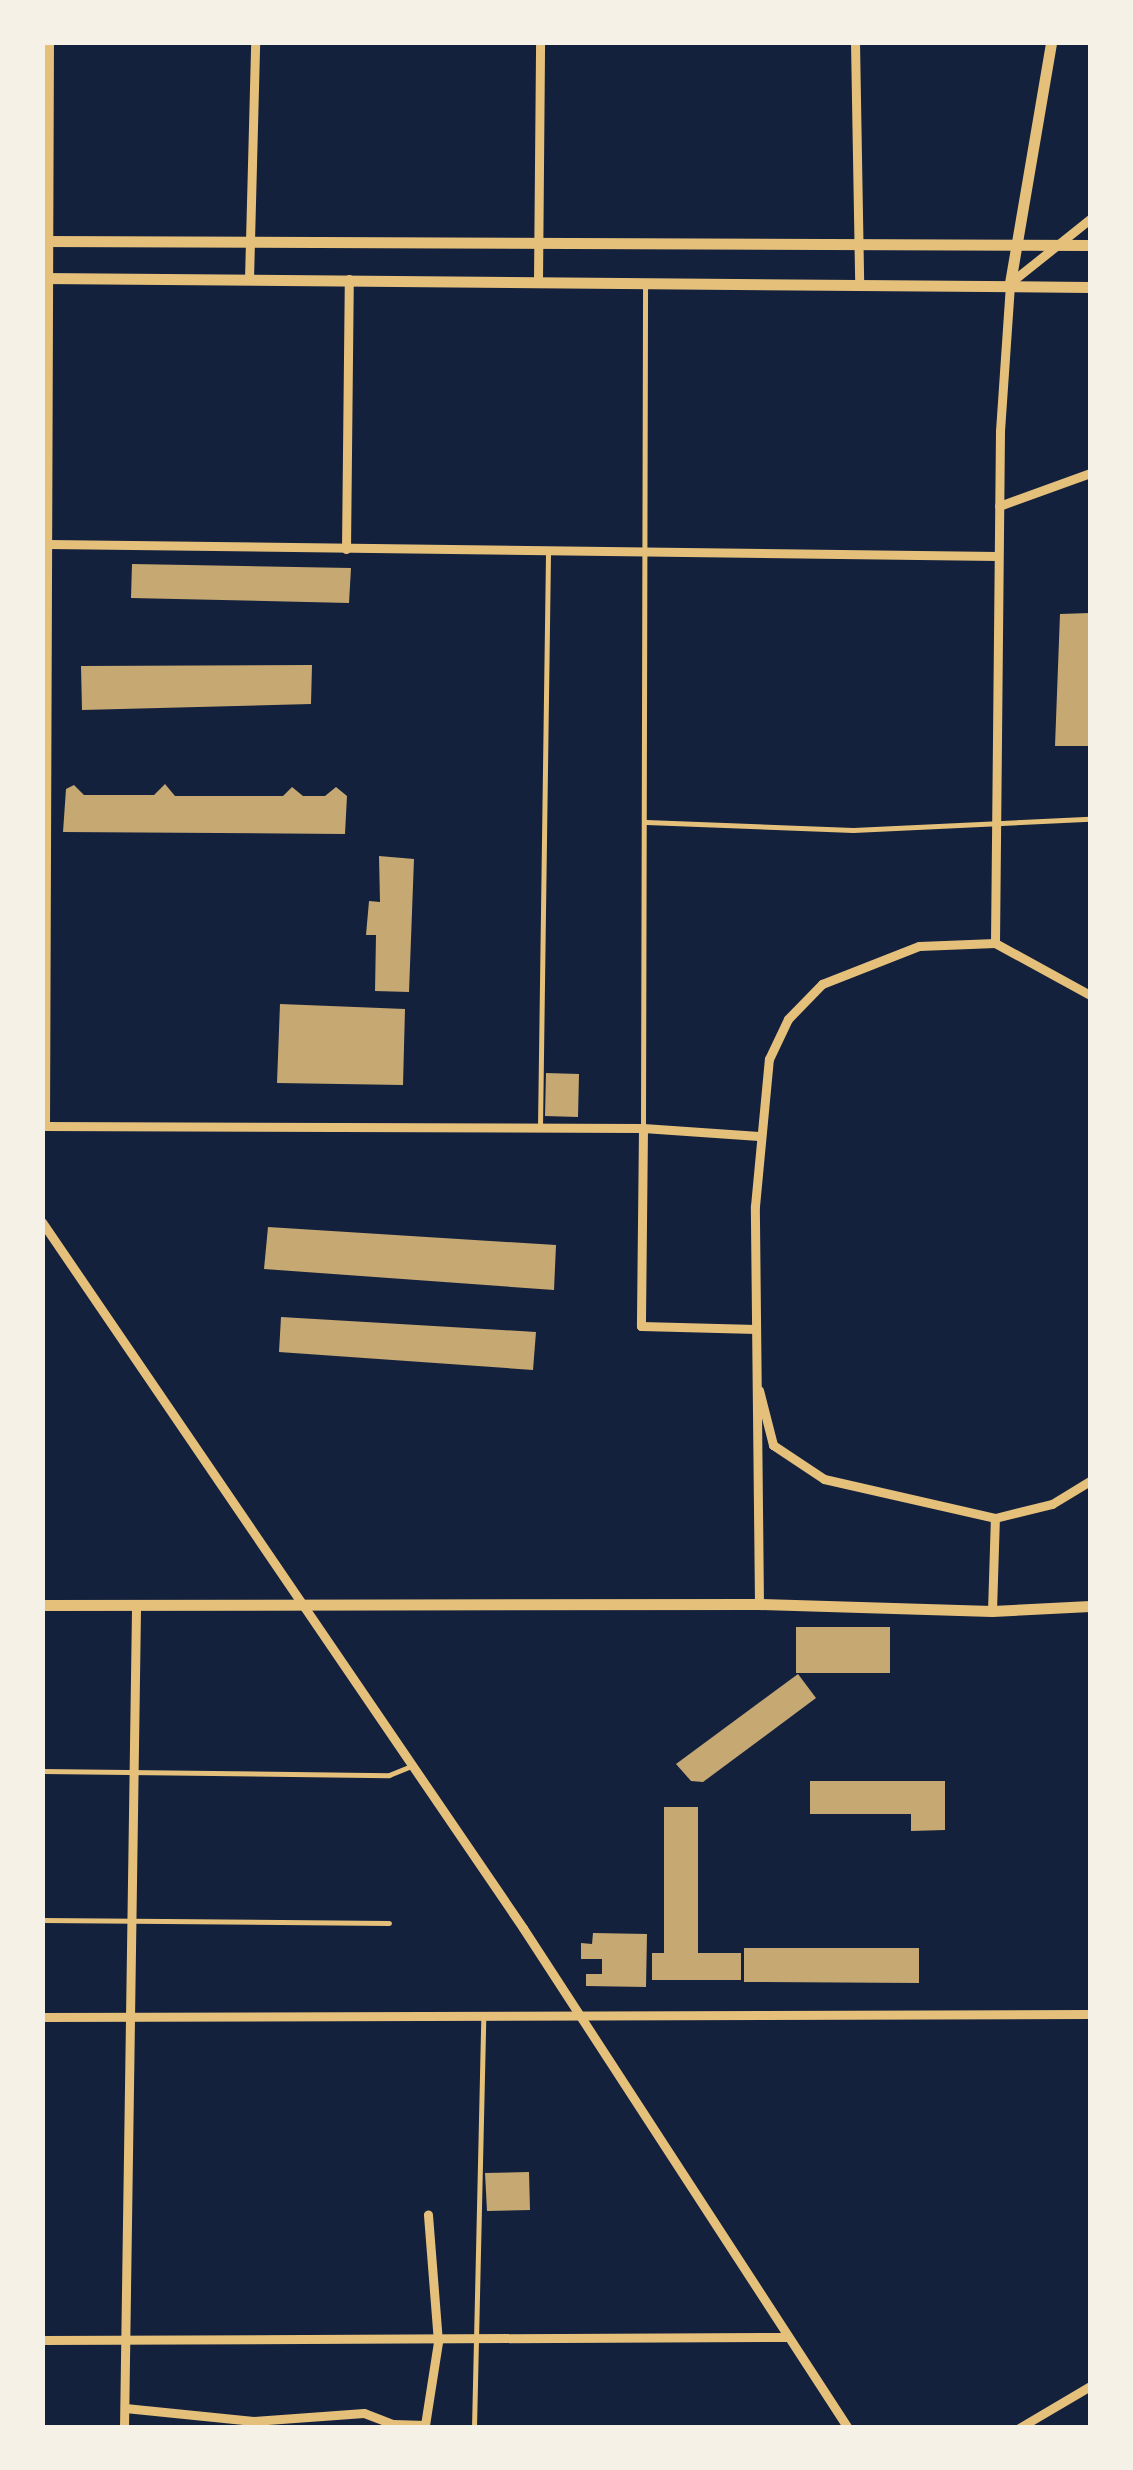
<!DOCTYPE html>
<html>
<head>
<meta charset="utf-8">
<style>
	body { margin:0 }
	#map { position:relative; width:1133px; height:2470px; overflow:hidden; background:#14213d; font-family:"PT Sans",sans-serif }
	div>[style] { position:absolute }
	.building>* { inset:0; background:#c6a872 }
	.service>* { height:5px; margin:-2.5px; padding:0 2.5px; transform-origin:2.5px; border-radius:2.5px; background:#e5c07b }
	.minor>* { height:9px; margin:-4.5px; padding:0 4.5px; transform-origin:4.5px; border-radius:4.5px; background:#e5c07b }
	.tertiary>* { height:11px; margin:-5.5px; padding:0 5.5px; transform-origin:5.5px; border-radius:5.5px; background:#e5c07b }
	span { translate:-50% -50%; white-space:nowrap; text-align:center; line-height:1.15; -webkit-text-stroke:8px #f6f1e7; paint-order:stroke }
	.frame { position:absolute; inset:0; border:45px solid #f6f1e7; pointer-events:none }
</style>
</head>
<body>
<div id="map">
	<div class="building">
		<i style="clip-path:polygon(132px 564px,351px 568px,349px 603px,131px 598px)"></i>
		<i style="clip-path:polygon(1090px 613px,1090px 746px,1055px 746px,1060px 614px)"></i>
		<i style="clip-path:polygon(312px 665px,311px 704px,82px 710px,81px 666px)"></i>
		<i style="clip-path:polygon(165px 784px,175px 796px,283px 796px,292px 787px,303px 796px,325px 796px,336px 787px,347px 796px,345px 834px,63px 832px,66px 789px,74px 785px,84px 795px,154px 795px)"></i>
		<i style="clip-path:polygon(379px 856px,414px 859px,409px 992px,375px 991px,376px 935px,366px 935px,369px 901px,380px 902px)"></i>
		<i style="clip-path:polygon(280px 1004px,405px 1009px,403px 1085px,277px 1083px)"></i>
		<i style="clip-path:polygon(546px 1073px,579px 1074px,578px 1117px,545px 1116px)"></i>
		<i style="clip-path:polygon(268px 1227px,556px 1245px,554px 1290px,264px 1269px)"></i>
		<i style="clip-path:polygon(281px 1317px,536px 1332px,533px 1370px,279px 1352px)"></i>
		<i style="clip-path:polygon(796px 1627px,890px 1627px,890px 1673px,796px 1673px)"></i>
		<i style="clip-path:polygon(798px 1674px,816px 1698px,703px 1782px,691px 1781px,676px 1764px)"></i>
		<i style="clip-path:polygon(810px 1781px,945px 1781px,945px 1830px,911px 1831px,911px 1814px,810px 1814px)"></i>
		<i style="clip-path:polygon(664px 1807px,698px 1807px,698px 1953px,741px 1953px,741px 1980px,652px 1980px,652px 1953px,664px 1953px)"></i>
		<i style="clip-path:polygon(593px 1933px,647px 1934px,646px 1987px,586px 1986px,586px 1974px,602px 1974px,602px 1959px,581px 1959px,581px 1943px,592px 1944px)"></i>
		<i style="clip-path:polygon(744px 1948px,919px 1948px,919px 1983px,744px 1982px)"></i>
		<i style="clip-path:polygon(529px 2172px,530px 2210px,487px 2211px,485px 2173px)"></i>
	</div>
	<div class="service">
		<i style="left:646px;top:822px;width:207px;rotate:2.2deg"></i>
		<i style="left:853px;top:830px;width:237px;rotate:-2.7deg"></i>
		<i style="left:540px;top:1127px;width:576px;rotate:-89.2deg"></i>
		<i style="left:643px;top:1128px;width:842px;rotate:-89.86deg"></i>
		<i style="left:42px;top:1771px;width:347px;rotate:0.7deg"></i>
		<i style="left:389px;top:1775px;width:24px;rotate:-22deg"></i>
		<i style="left:42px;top:1920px;width:347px;rotate:0.5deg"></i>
		<i style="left:474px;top:2428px;width:409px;rotate:-88.7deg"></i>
	</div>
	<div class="minor">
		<i style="left:855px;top:42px;width:240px;rotate:89deg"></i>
		<i style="left:249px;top:279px;width:237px;rotate:-88.5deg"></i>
		<i style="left:538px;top:281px;width:239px;rotate:-89.5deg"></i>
		<i style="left:999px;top:506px;width:97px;rotate:-19.9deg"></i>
		<i style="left:48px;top:544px;width:949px;rotate:0.72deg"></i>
		<i style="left:346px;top:549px;width:270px;rotate:-89.4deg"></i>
		<i style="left:995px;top:943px;width:108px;rotate:28.7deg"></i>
		<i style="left:42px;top:1126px;width:601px;rotate:0.19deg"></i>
		<i style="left:643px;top:1128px;width:116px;rotate:3.9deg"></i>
		<i style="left:45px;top:1126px;width:1084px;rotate:-89.79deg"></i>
		<i style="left:643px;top:1128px;width:198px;rotate:90.6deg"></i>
		<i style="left:641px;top:1326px;width:115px;rotate:1.5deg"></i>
		<i style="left:42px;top:1222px;width:854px;rotate:55.73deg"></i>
		<i style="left:523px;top:1928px;width:596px;rotate:56.98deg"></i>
		<i style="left:759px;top:1390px;width:57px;rotate:75.7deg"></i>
		<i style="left:773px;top:1445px;width:61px;rotate:33.7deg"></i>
		<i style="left:824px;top:1479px;width:175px;rotate:12.8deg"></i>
		<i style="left:995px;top:1518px;width:59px;rotate:-13.8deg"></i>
		<i style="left:1052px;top:1504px;width:44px;rotate:-31.2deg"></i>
		<i style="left:759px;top:1604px;width:398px;rotate:-90.6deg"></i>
		<i style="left:755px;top:1206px;width:148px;rotate:-84.6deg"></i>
		<i style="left:769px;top:1059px;width:44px;rotate:-64.6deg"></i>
		<i style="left:788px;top:1019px;width:49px;rotate:-45.8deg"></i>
		<i style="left:822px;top:984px;width:104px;rotate:-21.4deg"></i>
		<i style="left:919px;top:946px;width:76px;rotate:-2.3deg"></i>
		<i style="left:995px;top:943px;width:512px;rotate:-89.44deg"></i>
		<i style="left:1000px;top:431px;width:148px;rotate:-86.1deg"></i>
		<i style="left:1010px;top:283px;width:102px;rotate:-38.7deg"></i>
		<i style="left:992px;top:1611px;width:93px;rotate:-88.2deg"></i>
		<i style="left:42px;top:2017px;width:1048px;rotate:-0.16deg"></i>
		<i style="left:42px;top:2340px;width:745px;rotate:-0.23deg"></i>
		<i style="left:125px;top:2408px;width:129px;rotate:5.8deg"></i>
		<i style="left:253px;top:2421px;width:111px;rotate:-4.1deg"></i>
		<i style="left:364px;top:2413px;width:31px;rotate:21deg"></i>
		<i style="left:393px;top:2424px;width:32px;rotate:2deg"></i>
		<i style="left:425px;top:2425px;width:84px;rotate:-81.1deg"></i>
		<i style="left:438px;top:2342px;width:128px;rotate:-94.5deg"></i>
		<i style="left:124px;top:2428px;width:823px;rotate:-89.16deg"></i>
		<i style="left:1019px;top:2428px;width:82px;rotate:-30.6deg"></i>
	</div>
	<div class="tertiary">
		<i style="left:42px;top:241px;width:1048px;rotate:0.22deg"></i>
		<i style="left:42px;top:278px;width:1048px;rotate:0.49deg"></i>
		<i style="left:1010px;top:283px;width:244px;rotate:-80.3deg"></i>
		<i style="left:42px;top:1605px;width:717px;rotate:-0.08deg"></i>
		<i style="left:759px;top:1604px;width:233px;rotate:1.7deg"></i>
		<i style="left:992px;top:1611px;width:98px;rotate:-2.9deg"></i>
	</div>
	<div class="frame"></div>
</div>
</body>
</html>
